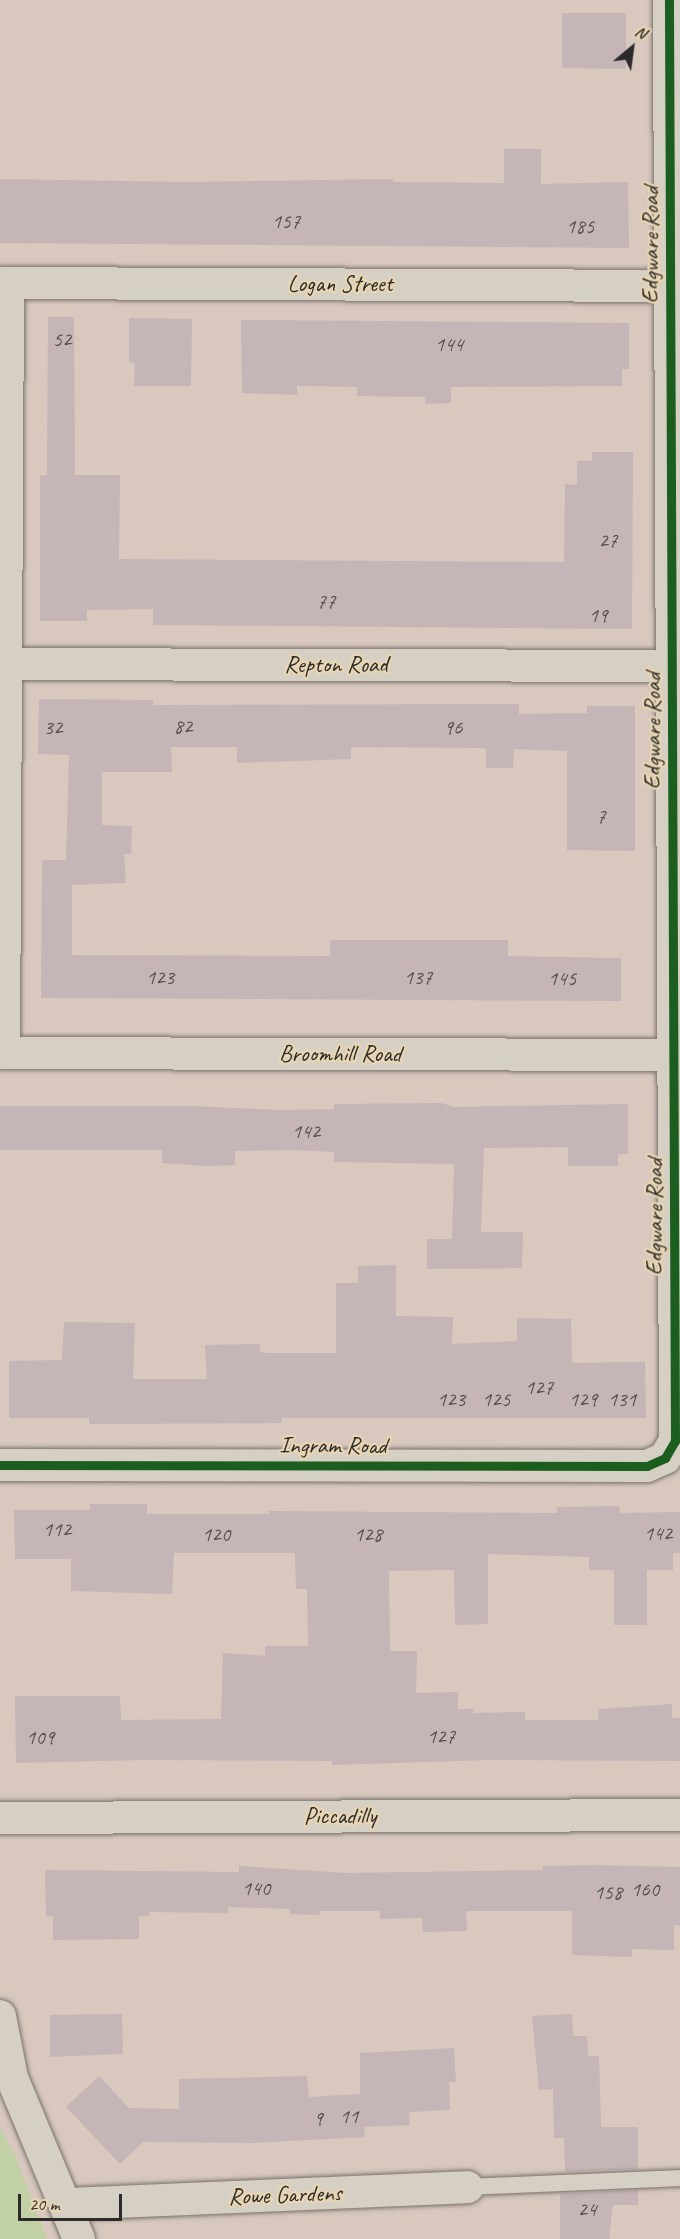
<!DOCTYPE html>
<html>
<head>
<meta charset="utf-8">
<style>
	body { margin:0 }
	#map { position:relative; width:680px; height:2239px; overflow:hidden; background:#d8c8be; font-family:Caveat,sans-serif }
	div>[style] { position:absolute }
	.green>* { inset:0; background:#c2d0a5 }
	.building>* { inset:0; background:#c6b5b6 }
	.roads { filter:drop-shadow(0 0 2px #79726d) drop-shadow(0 0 2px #79726d) }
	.lane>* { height:16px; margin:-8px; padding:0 8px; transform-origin:8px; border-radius:8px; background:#d6cfc3 }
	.street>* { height:32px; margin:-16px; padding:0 16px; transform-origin:16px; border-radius:16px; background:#d6cfc3 }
	.cycleway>* { height:9px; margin:-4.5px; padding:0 4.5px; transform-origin:4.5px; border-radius:4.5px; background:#1b5e20 }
	span { translate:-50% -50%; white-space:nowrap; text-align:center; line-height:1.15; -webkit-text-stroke:4.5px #e8d5b2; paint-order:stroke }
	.number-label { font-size:21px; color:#534f4f }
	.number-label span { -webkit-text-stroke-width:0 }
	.street-label { font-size:24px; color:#2b2b2b }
	.north { position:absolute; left:602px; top:18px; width:60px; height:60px; -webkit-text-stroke:4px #e8d5b2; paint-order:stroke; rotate:29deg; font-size:16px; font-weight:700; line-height:24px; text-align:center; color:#2b2b2b }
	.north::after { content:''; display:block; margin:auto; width:21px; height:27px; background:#2b2b2b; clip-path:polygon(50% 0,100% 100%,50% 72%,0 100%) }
	.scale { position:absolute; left:18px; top:2194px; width:104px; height:27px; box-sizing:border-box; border:3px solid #2b2b2b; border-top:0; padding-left:8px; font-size:18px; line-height:21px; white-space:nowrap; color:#2b2b2b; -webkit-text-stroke:4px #e8d5b2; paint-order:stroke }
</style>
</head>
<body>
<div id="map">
	<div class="green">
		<i style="clip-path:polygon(0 2128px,14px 2153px,47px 2239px,0 2239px)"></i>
	</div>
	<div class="building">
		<i style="clip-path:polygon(562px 13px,626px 13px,626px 69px,562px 68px)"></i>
		<i style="clip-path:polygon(504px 149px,541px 149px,541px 184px,628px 182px,629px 248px,0 243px,0 179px,184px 182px,393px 179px,393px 182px,504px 183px)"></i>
		<i style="clip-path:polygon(48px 317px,74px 317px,75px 475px,120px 475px,119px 559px,564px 562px,565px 484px,577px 485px,577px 461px,592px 461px,592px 452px,633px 452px,632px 629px,153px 625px,153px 609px,87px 610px,87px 621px,40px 621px,40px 475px,47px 475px)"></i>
		<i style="clip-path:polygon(129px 318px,192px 319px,191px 386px,134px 386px,135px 363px,129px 362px)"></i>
		<i style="clip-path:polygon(241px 320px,629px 323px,629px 369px,622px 369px,622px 386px,451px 387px,451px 403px,425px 404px,425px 397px,357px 396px,357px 387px,297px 386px,297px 395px,242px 393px)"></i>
		<i style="clip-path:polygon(39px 699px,153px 700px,153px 705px,519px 704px,519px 714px,587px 713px,587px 706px,635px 706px,635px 851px,567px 850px,567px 751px,514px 749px,513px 768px,486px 768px,486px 749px,481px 748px,351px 747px,351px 759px,237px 763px,237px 747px,171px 747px,172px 772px,102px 772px,102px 825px,132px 826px,131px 854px,124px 854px,126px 883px,72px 885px,72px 955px,330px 956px,330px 940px,508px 940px,508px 956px,621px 958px,621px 1001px,41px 998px,42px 860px,66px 860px,69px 755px,38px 754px)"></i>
		<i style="clip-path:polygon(441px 1103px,454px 1107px,628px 1104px,628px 1154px,618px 1154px,618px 1166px,568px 1166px,568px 1147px,484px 1148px,481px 1232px,523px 1232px,522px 1268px,427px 1269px,427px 1239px,452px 1239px,454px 1164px,334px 1162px,334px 1152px,291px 1150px,235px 1151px,235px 1165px,204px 1166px,162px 1163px,162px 1150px,0 1150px,0 1106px,191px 1106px,279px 1110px,334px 1109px,334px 1104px)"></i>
		<i style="clip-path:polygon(396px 1265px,396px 1316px,453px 1317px,452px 1344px,517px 1341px,517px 1318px,571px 1319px,572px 1363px,645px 1362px,646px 1418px,282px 1418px,282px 1423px,89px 1424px,89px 1418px,9px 1418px,9px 1361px,62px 1360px,64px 1322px,135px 1323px,133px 1379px,207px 1379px,205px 1345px,260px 1344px,260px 1352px,267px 1353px,336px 1353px,336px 1283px,358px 1283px,358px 1266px)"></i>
		<i style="clip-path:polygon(90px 1504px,147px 1504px,147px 1514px,269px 1514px,269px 1511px,557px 1513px,557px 1507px,619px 1506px,620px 1513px,680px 1512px,680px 1553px,673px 1553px,673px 1570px,647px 1570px,647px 1625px,614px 1625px,614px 1570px,589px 1570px,589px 1557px,488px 1554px,488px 1624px,455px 1625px,454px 1570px,389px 1571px,390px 1651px,417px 1651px,416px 1693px,458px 1692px,458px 1709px,473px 1709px,473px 1713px,525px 1712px,525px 1720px,598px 1720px,599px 1709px,672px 1704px,672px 1718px,680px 1718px,680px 1761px,490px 1760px,332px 1765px,332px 1761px,145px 1760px,16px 1763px,15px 1696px,120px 1696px,121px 1720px,221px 1719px,223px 1653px,265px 1656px,265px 1646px,308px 1646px,307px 1589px,296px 1589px,295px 1553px,174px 1553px,172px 1594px,71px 1591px,71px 1559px,15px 1559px,14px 1510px,90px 1510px)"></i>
		<i style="clip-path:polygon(593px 1865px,680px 1867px,680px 1925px,674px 1925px,674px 1950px,632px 1949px,632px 1957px,572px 1955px,572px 1911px,466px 1911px,467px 1931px,423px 1932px,422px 1918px,380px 1919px,380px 1911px,320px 1911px,320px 1915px,290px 1914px,290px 1909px,228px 1907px,228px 1913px,149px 1912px,149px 1916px,139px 1916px,139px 1939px,53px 1940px,53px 1916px,46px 1916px,45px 1870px,239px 1872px,239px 1866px,345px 1873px,543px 1870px,543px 1866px)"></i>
		<i style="clip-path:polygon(122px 2014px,123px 2054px,50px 2057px,50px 2015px)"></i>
		<i style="clip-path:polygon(572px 2014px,573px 2036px,587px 2036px,588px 2056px,599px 2056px,601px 2127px,638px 2127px,638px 2169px,565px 2172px,564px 2138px,554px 2138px,553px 2089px,539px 2090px,532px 2016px)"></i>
		<i style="clip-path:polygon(454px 2048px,456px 2082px,449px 2082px,450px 2110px,409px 2112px,410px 2125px,364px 2127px,365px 2137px,254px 2143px,143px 2142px,120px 2164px,66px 2107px,99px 2076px,129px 2108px,179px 2109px,179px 2079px,307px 2076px,309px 2097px,360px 2094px,360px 2053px)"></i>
		<i style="clip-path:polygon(638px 2190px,638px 2205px,613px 2205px,609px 2239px,560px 2239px,560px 2194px)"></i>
	</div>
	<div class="roads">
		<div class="lane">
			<i style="left:468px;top:2187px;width:212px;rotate:-2.4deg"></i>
		</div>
		<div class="street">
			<i style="left:0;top:283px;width:680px;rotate:0.25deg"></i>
			<i style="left:0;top:664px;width:672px;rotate:0.17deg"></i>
			<i style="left:0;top:1053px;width:680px;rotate:0.17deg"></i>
			<i style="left:4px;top:1053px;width:770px;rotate:-89.7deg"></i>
			<i style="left:0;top:1465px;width:647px;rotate:0.09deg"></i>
			<i style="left:647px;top:1466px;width:20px;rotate:-24deg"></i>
			<i style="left:665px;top:1458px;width:20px;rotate:-60deg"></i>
			<i style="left:675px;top:1441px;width:1441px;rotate:-90.24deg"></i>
			<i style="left:0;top:1818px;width:680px;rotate:-0.25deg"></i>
			<i style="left:0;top:2016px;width:63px;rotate:79deg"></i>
			<i style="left:12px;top:2078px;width:174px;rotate:67.4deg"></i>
			<i style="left:67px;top:2204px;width:401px;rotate:-2.4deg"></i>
		</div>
	</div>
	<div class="cycleway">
		<i style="left:0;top:1465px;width:647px;rotate:0.09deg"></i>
		<i style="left:647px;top:1466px;width:20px;rotate:-24deg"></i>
		<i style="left:665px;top:1458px;width:20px;rotate:-60deg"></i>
		<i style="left:675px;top:1441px;width:1441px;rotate:-90.24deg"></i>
	</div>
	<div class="number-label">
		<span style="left:286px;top:221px">157</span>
		<span style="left:580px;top:226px">185</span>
		<span style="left:62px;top:339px">52</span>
		<span style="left:449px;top:344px">144</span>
		<span style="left:608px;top:540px">27</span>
		<span style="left:326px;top:601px">77</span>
		<span style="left:598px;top:615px">19</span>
		<span style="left:183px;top:726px">82</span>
		<span style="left:53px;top:727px">32</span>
		<span style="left:453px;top:727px">96</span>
		<span style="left:601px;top:816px">7</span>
		<span style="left:160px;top:977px">123</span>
		<span style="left:418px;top:977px">137</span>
		<span style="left:562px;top:978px">145</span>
		<span style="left:306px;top:1131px">142</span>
		<span style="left:539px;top:1387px">127</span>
		<span style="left:451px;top:1399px">123</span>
		<span style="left:496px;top:1399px">125</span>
		<span style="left:583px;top:1399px">129</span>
		<span style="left:622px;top:1399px">131</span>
		<span style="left:57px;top:1529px">112</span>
		<span style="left:658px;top:1533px">142</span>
		<span style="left:216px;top:1534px">120</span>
		<span style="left:368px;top:1534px">128</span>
		<span style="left:441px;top:1736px">127</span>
		<span style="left:40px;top:1737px">109</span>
		<span style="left:256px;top:1888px">140</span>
		<span style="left:645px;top:1889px">160</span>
		<span style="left:608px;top:1892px">158</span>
		<span style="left:349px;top:2116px">11</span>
		<span style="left:318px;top:2118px">9</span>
		<span style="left:587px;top:2209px">24</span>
	</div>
	<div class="street-label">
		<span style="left:651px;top:245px;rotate:-90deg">Edgware Road</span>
		<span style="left:340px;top:284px">Logan Street</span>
		<span style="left:336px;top:665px">Repton Road</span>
		<span style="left:653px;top:731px;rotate:-90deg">Edgware Road</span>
		<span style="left:340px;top:1054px">Broomhill Road</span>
		<span style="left:655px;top:1217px;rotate:-90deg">Edgware Road</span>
		<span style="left:333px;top:1446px">Ingram Road</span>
		<span style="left:340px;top:1816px">Piccadilly</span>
		<span style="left:285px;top:2195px;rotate:-2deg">Rowe Gardens</span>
	</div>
	<div class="north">N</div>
	<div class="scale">20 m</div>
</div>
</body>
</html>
